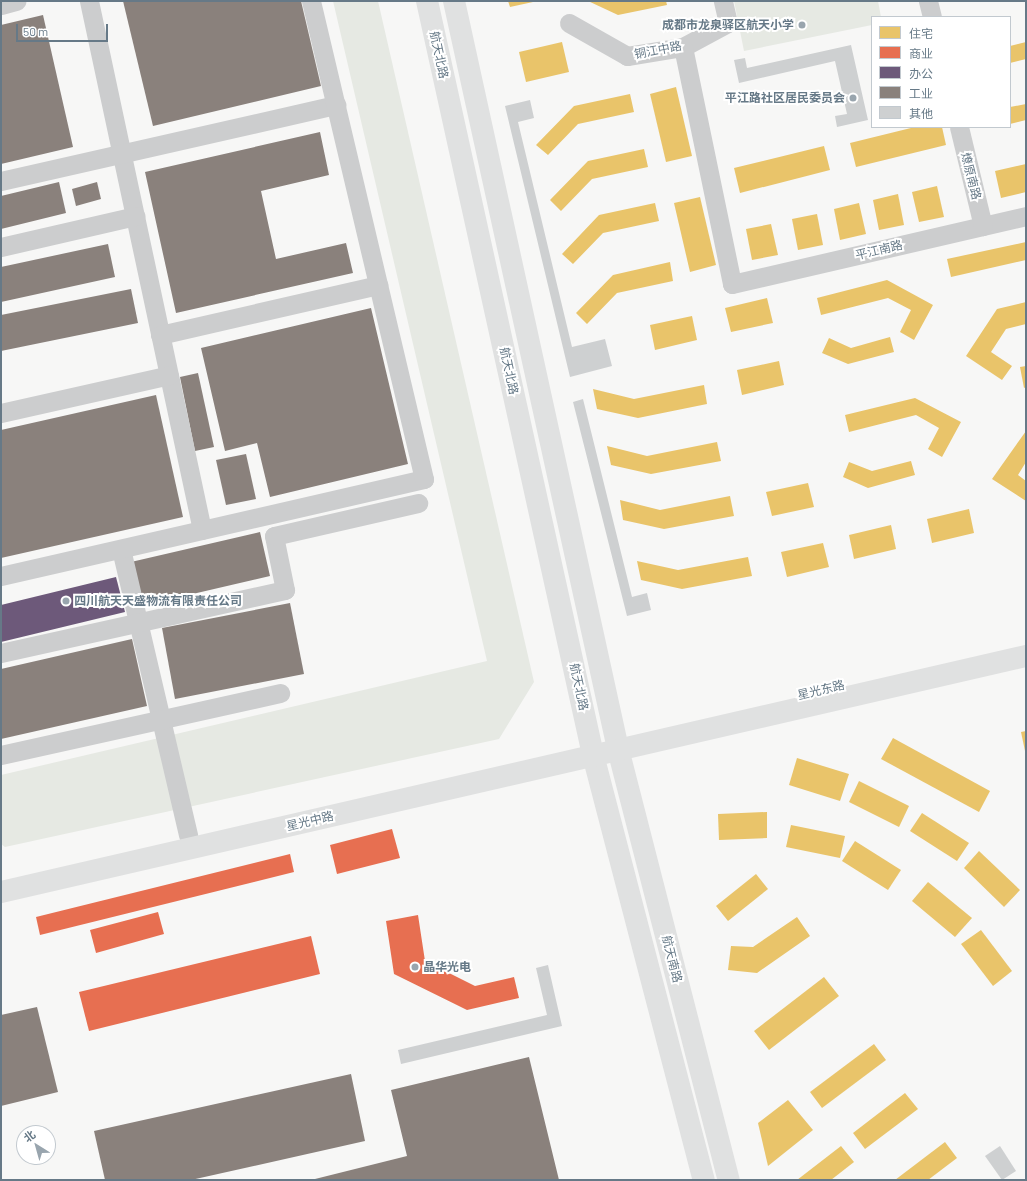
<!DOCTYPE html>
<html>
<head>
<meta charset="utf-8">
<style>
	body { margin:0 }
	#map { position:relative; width:1027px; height:1181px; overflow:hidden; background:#f7f7f6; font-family:Barlow,"Noto Sans SC",sans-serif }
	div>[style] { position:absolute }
	.green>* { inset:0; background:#e6e9e3 }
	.homes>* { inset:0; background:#e9c46a }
	.shops>* { inset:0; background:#e76f51 }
	.offices>* { inset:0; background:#6d597a }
	.industry>* { inset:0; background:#8a817c }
	.building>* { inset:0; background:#ced0d1 }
	.minor>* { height:19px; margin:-9.5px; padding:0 9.5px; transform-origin:9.5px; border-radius:9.5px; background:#cccdce }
	.major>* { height:22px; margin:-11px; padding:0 11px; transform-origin:11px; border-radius:11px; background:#e0e1e1 }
	.dots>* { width:11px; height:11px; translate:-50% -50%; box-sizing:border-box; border:2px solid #fff; border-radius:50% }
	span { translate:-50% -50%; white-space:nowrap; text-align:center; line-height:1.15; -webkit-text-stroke:4px #fff; paint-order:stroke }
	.poi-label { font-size:12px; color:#667987; font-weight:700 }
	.right { translate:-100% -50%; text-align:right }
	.left { translate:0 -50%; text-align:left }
	.street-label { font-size:12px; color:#667987 }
	.frame { position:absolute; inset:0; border:2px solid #667987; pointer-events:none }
	.legend { position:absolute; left:871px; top:16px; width:140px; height:112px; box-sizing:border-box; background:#fff; border:1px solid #c2c9cf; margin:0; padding:5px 7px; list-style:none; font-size:12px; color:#667987 }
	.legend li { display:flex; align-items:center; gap:8px; height:20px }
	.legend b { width:20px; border:1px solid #c2c9cf }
	.north { position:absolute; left:16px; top:1125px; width:40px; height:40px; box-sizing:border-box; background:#fff; border:1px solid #c2c9cf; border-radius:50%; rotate:323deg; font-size:11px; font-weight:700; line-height:16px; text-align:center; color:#667987 }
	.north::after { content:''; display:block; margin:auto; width:14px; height:18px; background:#99a5ae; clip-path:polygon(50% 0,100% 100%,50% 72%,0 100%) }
	.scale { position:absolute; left:16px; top:24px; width:92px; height:18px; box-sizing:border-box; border:2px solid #667987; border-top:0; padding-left:5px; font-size:12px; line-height:14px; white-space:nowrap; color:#667987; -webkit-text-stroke:3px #fff; paint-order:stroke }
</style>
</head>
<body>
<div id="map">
	<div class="green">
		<i style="clip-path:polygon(333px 1px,378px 1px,534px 682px,499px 739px,5px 847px,1px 844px,1px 775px,487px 661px)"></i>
		<i style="clip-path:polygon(734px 1px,878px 1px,881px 17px,872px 17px,872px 25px,744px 51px)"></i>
	</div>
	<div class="homes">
		<i style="clip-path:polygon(508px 1px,532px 1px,533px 2px,510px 7px)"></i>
		<i style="clip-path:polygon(588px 1px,666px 1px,667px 5px,618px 15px)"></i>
		<i style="clip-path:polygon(562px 42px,569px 72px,526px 82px,519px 52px)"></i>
		<i style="clip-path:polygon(1026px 42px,1026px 59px,1010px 63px,1010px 46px)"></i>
		<i style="clip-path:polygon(676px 87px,692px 156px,666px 162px,650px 94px)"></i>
		<i style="clip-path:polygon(630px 94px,634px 112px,578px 124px,548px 155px,536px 145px,574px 106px)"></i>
		<i style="clip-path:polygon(1026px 104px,1026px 120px,1010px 124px,1010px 107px)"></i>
		<i style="clip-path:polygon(915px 127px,942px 127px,946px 145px,856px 167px,850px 143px)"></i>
		<i style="clip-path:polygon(824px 146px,830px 170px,740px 193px,734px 168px)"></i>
		<i style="clip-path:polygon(644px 149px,648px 167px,592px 179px,561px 211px,550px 200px,588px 161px)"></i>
		<i style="clip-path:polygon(1026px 164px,1026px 192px,1001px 198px,995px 171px)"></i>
		<i style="clip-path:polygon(937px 186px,944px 217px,919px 222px,912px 192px)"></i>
		<i style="clip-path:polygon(898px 194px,904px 225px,879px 230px,873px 200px)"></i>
		<i style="clip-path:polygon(700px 197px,716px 265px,690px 272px,674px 203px)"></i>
		<i style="clip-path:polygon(655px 203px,659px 221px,603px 233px,573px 264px,562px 254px,599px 215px)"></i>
		<i style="clip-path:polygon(859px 203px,866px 234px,840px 240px,834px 209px)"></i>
		<i style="clip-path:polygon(817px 214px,823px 245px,798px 250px,792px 219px)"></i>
		<i style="clip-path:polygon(771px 224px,778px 255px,752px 260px,746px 229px)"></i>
		<i style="clip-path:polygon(1026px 242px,1026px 260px,951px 277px,947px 259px)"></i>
		<i style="clip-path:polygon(670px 262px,673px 281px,617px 293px,587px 324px,576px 313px,613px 275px)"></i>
		<i style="clip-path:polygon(887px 280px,933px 305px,914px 340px,900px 332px,911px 310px,888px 298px,821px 315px,817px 298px)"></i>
		<i style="clip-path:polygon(767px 298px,773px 323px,731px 332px,725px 308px)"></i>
		<i style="clip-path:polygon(1026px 302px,1026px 324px,1006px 329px,991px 352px,1012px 366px,1002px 380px,966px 356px,997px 309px)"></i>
		<i style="clip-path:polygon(692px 316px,697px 340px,655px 350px,650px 325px)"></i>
		<i style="clip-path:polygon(890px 337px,894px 352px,848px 364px,822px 353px,829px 338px,851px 348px)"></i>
		<i style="clip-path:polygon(779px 361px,784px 385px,742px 395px,737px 370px)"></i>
		<i style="clip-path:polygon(1026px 366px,1026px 387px,1024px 388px,1020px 367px)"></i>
		<i style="clip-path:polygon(704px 385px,707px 404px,638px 418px,597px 409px,593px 389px,634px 399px)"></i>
		<i style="clip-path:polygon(915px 398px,961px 422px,942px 457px,928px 449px,939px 428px,916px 415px,849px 432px,845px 415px)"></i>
		<i style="clip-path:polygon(1026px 431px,1026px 462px,1018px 475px,1026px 481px,1026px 501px,992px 479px)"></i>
		<i style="clip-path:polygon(717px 442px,721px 461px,651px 474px,611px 465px,607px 446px,647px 456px)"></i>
		<i style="clip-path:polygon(911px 461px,915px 475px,868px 488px,843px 477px,849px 462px,872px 471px)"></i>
		<i style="clip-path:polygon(808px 483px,814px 507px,772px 516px,766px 492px)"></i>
		<i style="clip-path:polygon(730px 496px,734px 516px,664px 529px,623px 520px,620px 500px,660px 510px)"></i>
		<i style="clip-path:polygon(969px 509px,974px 533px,932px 543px,927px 519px)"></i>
		<i style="clip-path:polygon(891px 525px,896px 549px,854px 559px,849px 535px)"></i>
		<i style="clip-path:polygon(823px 543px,829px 567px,787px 577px,781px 552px)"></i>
		<i style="clip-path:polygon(748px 557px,752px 576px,682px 589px,641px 580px,637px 561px,678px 570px)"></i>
		<i style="clip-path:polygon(1026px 731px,1026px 751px,1025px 751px,1021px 732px)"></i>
		<i style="clip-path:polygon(893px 738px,990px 791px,979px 812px,881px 759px)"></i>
		<i style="clip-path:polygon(797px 758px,849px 774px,840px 801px,789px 785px)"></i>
		<i style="clip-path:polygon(859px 781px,909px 806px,899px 827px,849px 802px)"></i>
		<i style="clip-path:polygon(767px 812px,767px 838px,719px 840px,718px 814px)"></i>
		<i style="clip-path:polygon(922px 813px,969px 843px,957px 861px,910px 831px)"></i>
		<i style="clip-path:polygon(791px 825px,845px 836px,840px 858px,786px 847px)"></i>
		<i style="clip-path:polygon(855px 841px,901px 870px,888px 890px,842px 861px)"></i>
		<i style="clip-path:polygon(979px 851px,1020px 890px,1004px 907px,964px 868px)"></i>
		<i style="clip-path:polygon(756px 874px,768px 889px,728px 921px,716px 906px)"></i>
		<i style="clip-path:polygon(928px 882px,972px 918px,955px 937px,912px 901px)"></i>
		<i style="clip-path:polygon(797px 917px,810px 936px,757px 973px,728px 970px,731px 946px,753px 947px)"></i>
		<i style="clip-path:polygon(981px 930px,1012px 971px,993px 986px,961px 944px)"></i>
		<i style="clip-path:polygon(824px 977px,839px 996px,769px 1050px,754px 1031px)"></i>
		<i style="clip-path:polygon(874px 1044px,886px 1060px,822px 1108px,810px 1092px)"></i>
		<i style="clip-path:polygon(905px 1093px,918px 1109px,865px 1149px,853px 1133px)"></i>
		<i style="clip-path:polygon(788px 1100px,813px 1130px,768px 1166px,758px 1123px)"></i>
		<i style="clip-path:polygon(945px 1142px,957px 1158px,928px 1180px,895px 1180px)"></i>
		<i style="clip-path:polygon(841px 1146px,854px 1162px,831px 1180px,797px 1180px)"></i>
	</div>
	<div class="shops">
		<i style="clip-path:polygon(392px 829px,400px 858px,337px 874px,330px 845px)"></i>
		<i style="clip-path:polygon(290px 854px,294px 872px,40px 935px,36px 917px)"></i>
		<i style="clip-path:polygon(158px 912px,164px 934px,96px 953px,90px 930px)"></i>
		<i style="clip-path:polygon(418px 915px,425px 961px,475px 986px,514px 977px,519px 998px,467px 1010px,394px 974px,386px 921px)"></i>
		<i style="clip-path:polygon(311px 936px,320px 974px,89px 1031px,79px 992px)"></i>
	</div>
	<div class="offices">
		<i style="clip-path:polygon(116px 577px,125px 612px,1px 642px,1px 605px)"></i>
	</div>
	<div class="industry">
		<i style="clip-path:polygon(123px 1px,301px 1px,321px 86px,153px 126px)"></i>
		<i style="clip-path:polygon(43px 15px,73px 147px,1px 164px,1px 25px)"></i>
		<i style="clip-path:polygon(320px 132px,329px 175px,261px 191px,276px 259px,346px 243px,353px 273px,176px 313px,145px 172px)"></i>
		<i style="clip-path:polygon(59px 182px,66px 213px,1px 229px,1px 196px)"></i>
		<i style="clip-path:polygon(97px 182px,101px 199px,76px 206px,72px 189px)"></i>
		<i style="clip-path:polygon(108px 244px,115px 277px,1px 302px,1px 267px)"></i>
		<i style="clip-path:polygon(131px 289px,138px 323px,1px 351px,1px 315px)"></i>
		<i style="clip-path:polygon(371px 308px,408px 464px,270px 497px,257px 443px,225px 451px,201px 348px)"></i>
		<i style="clip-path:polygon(198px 373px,214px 447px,195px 451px,180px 377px)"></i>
		<i style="clip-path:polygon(156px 395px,183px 517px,1px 558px,1px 430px)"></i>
		<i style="clip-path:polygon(246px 454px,256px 499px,226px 505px,216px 460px)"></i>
		<i style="clip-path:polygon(260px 532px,270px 576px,141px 606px,131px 562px)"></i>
		<i style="clip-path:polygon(290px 603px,304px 674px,175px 699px,162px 628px)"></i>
		<i style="clip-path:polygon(132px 639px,147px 706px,1px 739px,1px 669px)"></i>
		<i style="clip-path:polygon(37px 1007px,58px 1092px,1px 1106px,1px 1015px)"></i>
		<i style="clip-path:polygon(529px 1057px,559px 1180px,311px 1180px,407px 1156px,391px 1090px)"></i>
		<i style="clip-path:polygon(351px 1074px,365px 1141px,191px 1180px,105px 1180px,94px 1131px)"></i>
	</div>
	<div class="building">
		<i style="clip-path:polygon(851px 45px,868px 120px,837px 127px,835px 116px,847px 114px,835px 61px,739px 83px,734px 60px,745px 58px,747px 68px)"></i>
		<i style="clip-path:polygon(530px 100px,534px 118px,518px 122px,572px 347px,605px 339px,612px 366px,570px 377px,505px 106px)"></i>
		<i style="clip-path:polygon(583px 399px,632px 597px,647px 593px,651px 610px,627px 616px,573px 402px)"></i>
		<i style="clip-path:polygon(548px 965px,562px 1026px,401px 1064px,398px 1050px,547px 1015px,536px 968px)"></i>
		<i style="clip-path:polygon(1000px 1146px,1016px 1171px,1002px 1180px,985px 1156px)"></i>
	</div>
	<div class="minor">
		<i style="left:89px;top:1px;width:541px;rotate:77.94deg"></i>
		<i style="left:928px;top:1px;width:16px;rotate:76deg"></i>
		<i style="left:1px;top:5px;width:16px;rotate:-15deg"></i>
		<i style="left:569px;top:23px;width:67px;rotate:29.6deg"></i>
		<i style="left:627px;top:56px;width:57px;rotate:-9.1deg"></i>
		<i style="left:683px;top:47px;width:51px;rotate:-28.1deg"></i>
		<i style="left:728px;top:23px;width:23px;rotate:-103deg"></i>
		<i style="left:683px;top:47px;width:242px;rotate:78.3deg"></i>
		<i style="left:732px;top:284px;width:302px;rotate:-13deg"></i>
		<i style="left:959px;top:127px;width:102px;rotate:76.4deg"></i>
		<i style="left:1px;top:181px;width:344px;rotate:-12.8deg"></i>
		<i style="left:1px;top:247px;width:138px;rotate:-13deg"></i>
		<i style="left:160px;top:335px;width:224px;rotate:-12.9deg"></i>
		<i style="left:1px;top:413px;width:172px;rotate:-12.7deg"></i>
		<i style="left:121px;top:549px;width:294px;rotate:76.8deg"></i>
		<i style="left:1px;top:576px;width:434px;rotate:-12.9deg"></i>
		<i style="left:424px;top:479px;width:491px;rotate:-103.3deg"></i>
		<i style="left:1px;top:653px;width:291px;rotate:-12.5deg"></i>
		<i style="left:285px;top:590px;width:55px;rotate:-101.5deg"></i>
		<i style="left:274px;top:536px;width:148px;rotate:-12.9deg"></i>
		<i style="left:1px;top:755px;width:286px;rotate:-12.5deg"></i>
	</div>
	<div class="major">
		<i style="left:427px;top:1px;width:772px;rotate:77.58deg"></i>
		<i style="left:593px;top:755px;width:439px;rotate:75.4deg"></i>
		<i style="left:454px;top:1px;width:766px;rotate:77.63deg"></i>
		<i style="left:618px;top:749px;width:445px;rotate:75.6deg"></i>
		<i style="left:1px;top:892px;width:1052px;rotate:-12.97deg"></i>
	</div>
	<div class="dots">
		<i style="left:802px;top:25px;background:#99a5ae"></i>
		<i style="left:853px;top:98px;background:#99a5ae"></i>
		<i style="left:66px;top:601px;background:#99a5ae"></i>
		<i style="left:415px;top:967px;background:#99a5ae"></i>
	</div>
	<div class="poi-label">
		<span class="right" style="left:794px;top:25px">成都市龙泉驿区航天小学</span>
		<span class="right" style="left:845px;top:98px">平江路社区居民委员会</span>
		<span class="left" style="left:74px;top:601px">四川航天天盛物流有限责任公司</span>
		<span class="left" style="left:423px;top:967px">晶华光电</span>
	</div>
	<div class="street-label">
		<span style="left:658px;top:50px;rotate:-11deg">铜江中路</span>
		<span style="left:439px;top:55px;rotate:78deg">航天北路</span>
		<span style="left:971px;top:176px;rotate:76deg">燎原南路</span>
		<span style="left:879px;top:250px;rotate:-13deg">平江南路</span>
		<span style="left:509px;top:371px;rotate:78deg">航天北路</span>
		<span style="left:579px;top:687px;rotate:78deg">航天北路</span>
		<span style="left:821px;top:690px;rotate:-13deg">星光东路</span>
		<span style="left:310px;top:821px;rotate:-13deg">星光中路</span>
		<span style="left:672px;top:959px;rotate:76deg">航天南路</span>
	</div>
	<div class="frame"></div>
	<ul class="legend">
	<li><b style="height:11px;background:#e9c46a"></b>住宅</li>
	<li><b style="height:11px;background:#e76f51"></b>商业</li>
	<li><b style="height:11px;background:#6d597a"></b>办公</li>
	<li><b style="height:11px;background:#8a817c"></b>工业</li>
	<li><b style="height:11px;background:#ced0d1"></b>其他</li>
	</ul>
	<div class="north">北</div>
	<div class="scale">50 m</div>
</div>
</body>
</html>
